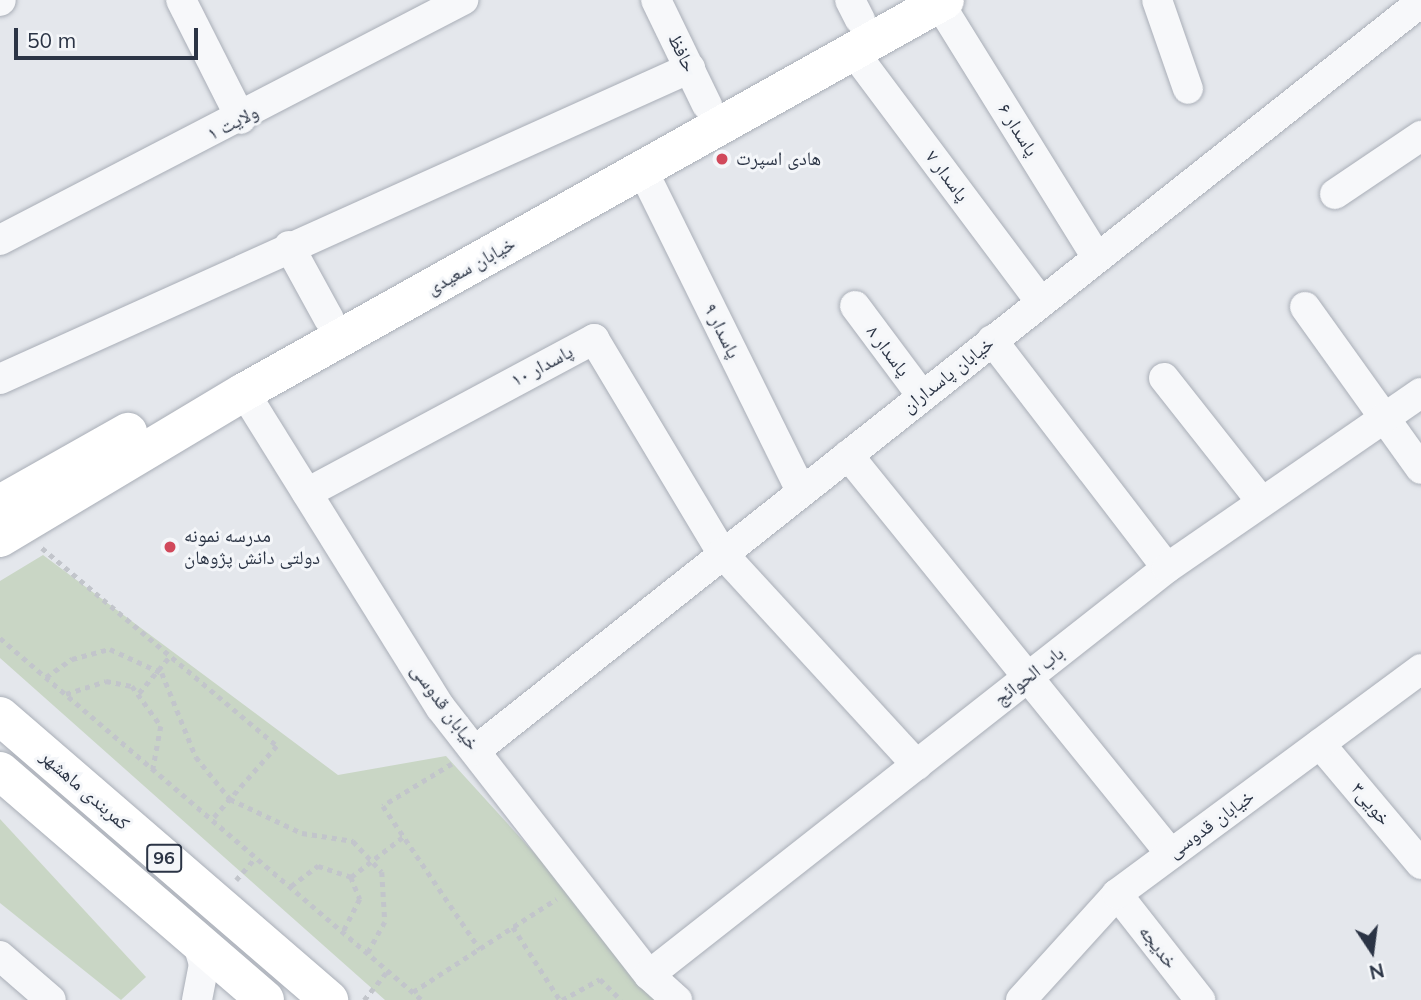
<!DOCTYPE html>
<html>
<head>
<meta charset="utf-8">
<style>
	body { margin:0 }
	#map { position:relative; width:1421px; height:1000px; overflow:hidden; background:#e4e7ec; font-family:Mulish,"Noto Naskh Arabic",sans-serif }
	div>[style] { position:absolute }
	.green>* { inset:0; background:#c9d6c5 }
	.path>* { height:4.5px; margin-top:-2.25px; transform-origin:0; background:repeating-linear-gradient(90deg,#c2c5cb 0 5px,transparent 0 10px) }
	.roads { filter:drop-shadow(0 0 2px #a9aeb7) drop-shadow(0 0 2px #a9aeb7) }
	.minor>* { height:30px; margin:-15px; padding:0 15px; transform-origin:15px; border-radius:15px; background:#f7f8fa }
	.major>* { height:38px; margin:-19px; padding:0 19px; transform-origin:19px; border-radius:19px; background:#fff }
	.dots>* { width:19px; height:19px; translate:-50% -50%; box-sizing:border-box; border:4px solid #f4f6f9; border-radius:50% }
	span { translate:-50% -50%; white-space:nowrap; text-align:center; line-height:1.15; -webkit-text-stroke:6px #f4f6f9; paint-order:stroke }
	.shield-label span { padding:2px 5px; background:#f4f6f9; border:2px solid; border-radius:5px; -webkit-text-stroke-width:0 }
	.shield-label { font-size:18px; color:#2b3445; font-weight:700 }
	.street-label { font-size:19px; color:#2b3445 }
	.poi-label { font-size:19px; color:#2b3445 }
	.left { translate:0 -50%; text-align:left }
	.north { position:absolute; left:1337px; top:916px; width:70px; height:70px; -webkit-text-stroke:5px #f4f6f9; paint-order:stroke; rotate:167deg; font-size:19px; font-weight:700; line-height:28px; text-align:center; color:#2b3445 }
	.north::after { content:''; display:block; margin:auto; width:24px; height:32px; background:#2b3445; clip-path:polygon(50% 0,100% 100%,50% 72%,0 100%) }
	.scale { position:absolute; left:14px; top:28px; width:184px; height:32px; box-sizing:border-box; border:4px solid #2b3445; border-top:0; padding-left:9px; font-size:21px; line-height:24px; white-space:nowrap; color:#2b3445; -webkit-text-stroke:5px #f4f6f9; paint-order:stroke }
</style>
</head>
<body>
<div id="map">
	<div class="green">
		<i style="clip-path:polygon(43px 555px,338px 775px,446px 756px,668px 1000px,385px 1000px,0 658px,0 581px)"></i>
		<i style="clip-path:polygon(0 819px,146px 977px,121px 1000px,0 903px)"></i>
	</div>
	<div class="path">
		<i style="left:42px;top:548px;width:307px;rotate:40.1deg"></i>
		<i style="left:277px;top:746px;width:98px;rotate:131.3deg"></i>
		<i style="left:0;top:638px;width:556px;rotate:40.62deg"></i>
		<i style="left:46px;top:677px;width:32px;rotate:-35deg"></i>
		<i style="left:72px;top:659px;width:39px;rotate:-15deg"></i>
		<i style="left:110px;top:649px;width:57px;rotate:24.8deg"></i>
		<i style="left:162px;top:673px;width:91px;rotate:68deg"></i>
		<i style="left:196px;top:757px;width:54px;rotate:51deg"></i>
		<i style="left:230px;top:799px;width:80px;rotate:25.3deg"></i>
		<i style="left:302px;top:833px;width:52px;rotate:8.9deg"></i>
		<i style="left:353px;top:841px;width:42px;rotate:46.9deg"></i>
		<i style="left:382px;top:872px;width:50px;rotate:86.6deg"></i>
		<i style="left:385px;top:922px;width:35px;rotate:119deg"></i>
		<i style="left:139px;top:693px;width:48px;rotate:-50deg"></i>
		<i style="left:66px;top:694px;width:42px;rotate:-18deg"></i>
		<i style="left:106px;top:681px;width:26px;rotate:11deg"></i>
		<i style="left:132px;top:686px;width:49px;rotate:54.1deg"></i>
		<i style="left:161px;top:726px;width:44px;rotate:100.5deg"></i>
		<i style="left:452px;top:764px;width:81px;rotate:148.7deg"></i>
		<i style="left:383px;top:806px;width:173px;rotate:55.9deg"></i>
		<i style="left:351px;top:877px;width:67px;rotate:-37.7deg"></i>
		<i style="left:236px;top:880px;width:30px;rotate:-49deg"></i>
		<i style="left:291px;top:886px;width:34px;rotate:-37deg"></i>
		<i style="left:318px;top:866px;width:35px;rotate:18deg"></i>
		<i style="left:351px;top:877px;width:24px;rotate:68deg"></i>
		<i style="left:360px;top:899px;width:36px;rotate:117deg"></i>
		<i style="left:513px;top:927px;width:87px;rotate:57.2deg"></i>
		<i style="left:413px;top:992px;width:171px;rotate:-33deg"></i>
		<i style="left:364px;top:1000px;width:38px;rotate:-51deg"></i>
		<i style="left:562px;top:1000px;width:43px;rotate:-28.9deg"></i>
		<i style="left:600px;top:979px;width:30px;rotate:45deg"></i>
	</div>
	<div class="roads">
		<div class="minor">
			<i style="left:181px;top:0;width:133px;rotate:63.2deg"></i>
			<i style="left:656px;top:0;width:117px;rotate:64.1deg"></i>
			<i style="left:850px;top:0;width:22px;rotate:63deg"></i>
			<i style="left:1157px;top:0;width:94px;rotate:70.8deg"></i>
			<i style="left:0;top:1px;width:1px;rotate:-45deg"></i>
			<i style="left:939px;top:3px;width:300px;rotate:58.2deg"></i>
			<i style="left:853px;top:51px;width:314px;rotate:53.2deg"></i>
			<i style="left:643px;top:171px;width:357px;rotate:63.7deg"></i>
			<i style="left:1335px;top:194px;width:104px;rotate:-34deg"></i>
			<i style="left:0;top:240px;width:522px;rotate:-27.4deg"></i>
			<i style="left:289px;top:246px;width:83px;rotate:61.3deg"></i>
			<i style="left:855px;top:306px;width:112px;rotate:53.3deg"></i>
			<i style="left:1305px;top:307px;width:199px;rotate:54.4deg"></i>
			<i style="left:992px;top:340px;width:287px;rotate:52.5deg"></i>
			<i style="left:1164px;top:378px;width:157px;rotate:51.7deg"></i>
			<i style="left:0;top:379px;width:757px;rotate:-24.26deg"></i>
			<i style="left:244px;top:392px;width:372px;rotate:58.1deg"></i>
			<i style="left:441px;top:708px;width:338px;rotate:52.1deg"></i>
			<i style="left:649px;top:975px;width:38px;rotate:42deg"></i>
			<i style="left:848px;top:455px;width:513px;rotate:51.01deg"></i>
			<i style="left:307px;top:493px;width:326px;rotate:-28.2deg"></i>
			<i style="left:594px;top:339px;width:249px;rotate:59.1deg"></i>
			<i style="left:722px;top:553px;width:288px;rotate:47.4deg"></i>
			<i style="left:1320px;top:744px;width:157px;rotate:49.9deg"></i>
			<i style="left:476px;top:750px;width:1205px;rotate:-38.36deg"></i>
			<i style="left:1117px;top:894px;width:135px;rotate:51.9deg"></i>
			<i style="left:0;top:956px;width:67px;rotate:40.8deg"></i>
			<i style="left:649px;top:975px;width:659px;rotate:-38.16deg"></i>
			<i style="left:1167px;top:568px;width:308px;rotate:-34.6deg"></i>
			<i style="left:197px;top:1000px;width:37px;rotate:-79deg"></i>
			<i style="left:204px;top:964px;width:24px;rotate:-107deg"></i>
			<i style="left:1021px;top:1000px;width:143px;rotate:-47.8deg"></i>
			<i style="left:1117px;top:894px;width:378px;rotate:-36.5deg"></i>
		</div>
		<div class="major">
			<i style="left:0;top:504px;width:147px;rotate:-29.4deg"></i>
			<i style="left:0;top:538px;width:284px;rotate:-30.9deg"></i>
			<i style="left:244px;top:392px;width:803px;rotate:-29.21deg"></i>
			<i style="left:0;top:716px;width:435px;rotate:40.8deg"></i>
			<i style="left:0;top:771px;width:350px;rotate:40.8deg"></i>
		</div>
	</div>
	<div class="dots">
		<i style="left:722px;top:159px;background:#d1495b"></i>
		<i style="left:170px;top:547px;background:#d1495b"></i>
	</div>
	<div class="shield-label">
		<span style="left:164px;top:858px">96</span>
	</div>
	<div class="street-label">
		<span style="left:682px;top:53px;rotate:64deg">حافظ</span>
		<span style="left:233px;top:123px;rotate:-27deg">ولایت ۱</span>
		<span style="left:1018px;top:130px;rotate:58deg">پاسدار ۶</span>
		<span style="left:947px;top:176px;rotate:53deg">پاسدار ۷</span>
		<span style="left:471px;top:266px;rotate:-29deg">خیابان سعیدی</span>
		<span style="left:722px;top:331px;rotate:64deg">پاسدار ۹</span>
		<span style="left:888px;top:351px;rotate:53deg">پاسدار ۸</span>
		<span style="left:542px;top:366px;rotate:-28deg">پاسدار ۱۰</span>
		<span style="left:948px;top:375px;rotate:-38deg">خیابان پاسداران</span>
		<span style="left:1029px;top:676px;rotate:-38deg">باب الحوائج</span>
		<span style="left:445px;top:707px;rotate:54deg">خیابان قدوسی</span>
		<span style="left:85px;top:790px;rotate:41deg">کمربندی ماهشهر</span>
		<span style="left:1371px;top:804px;rotate:50deg">خویی۳</span>
		<span style="left:1211px;top:824px;rotate:-36deg">خیابان قدوسی</span>
		<span style="left:1158px;top:947px;rotate:52deg">خدیجه</span>
	</div>
	<div class="poi-label">
		<span class="left" style="left:736px;top:159px">هادی اسپرت</span>
		<span class="left" style="left:184px;top:547px">مدرسه نمونه<br>دولتی دانش پژوهان</span>
	</div>
	<div class="north">N</div>
	<div class="scale">50 m</div>
</div>
</body>
</html>
